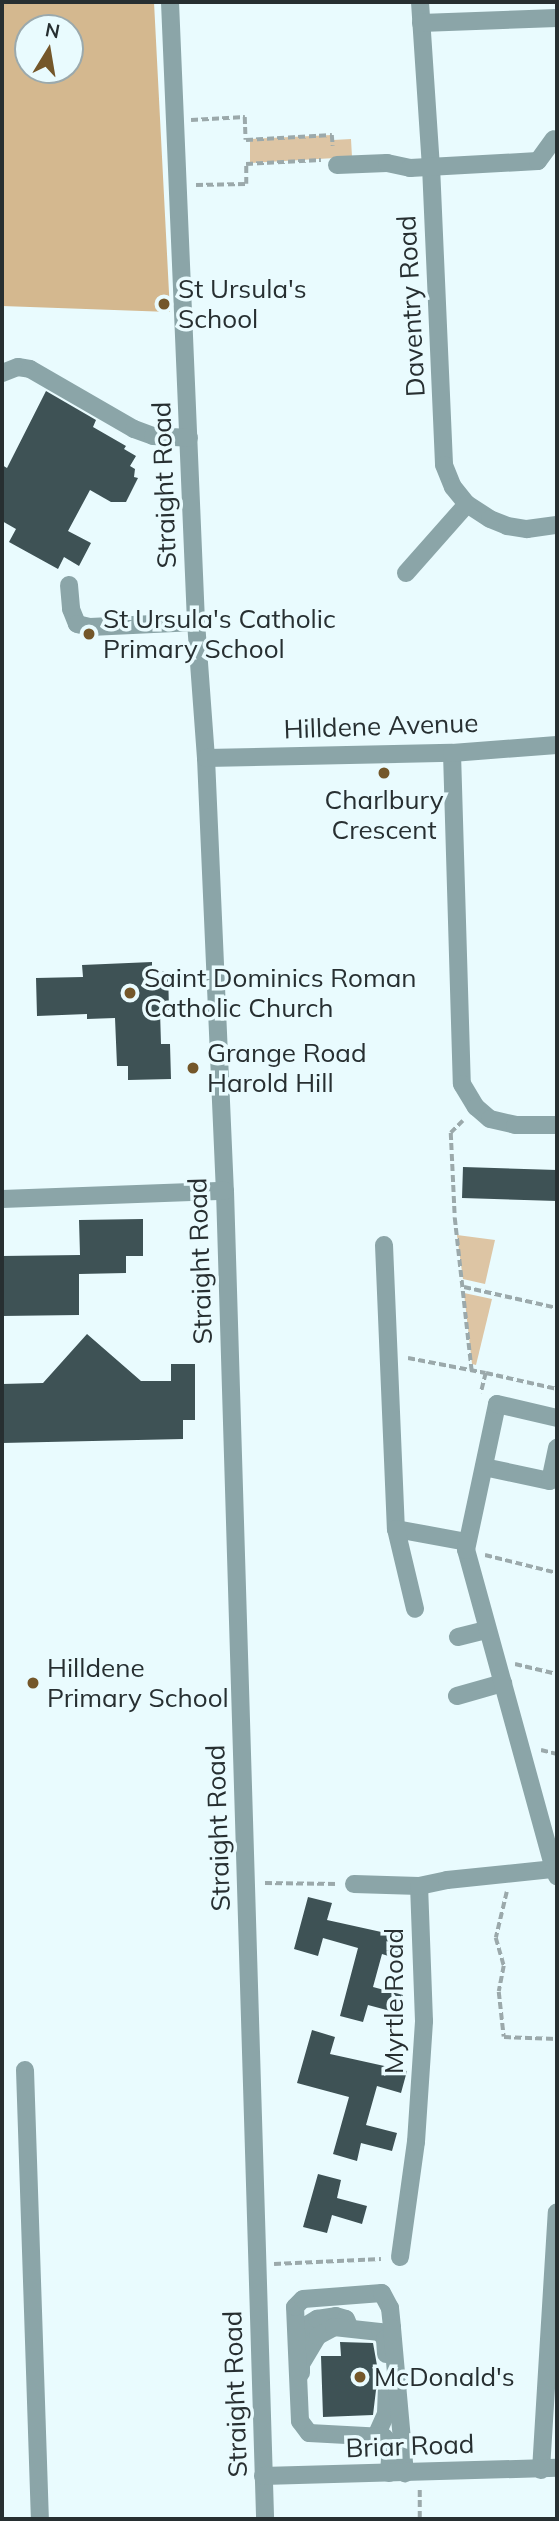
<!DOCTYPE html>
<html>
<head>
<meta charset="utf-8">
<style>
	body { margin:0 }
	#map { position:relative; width:559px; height:2521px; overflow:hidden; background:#e9fbfe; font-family:Mulish,sans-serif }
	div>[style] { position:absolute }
	.green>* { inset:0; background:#ddc5a4 }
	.forest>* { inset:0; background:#d4b88f }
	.building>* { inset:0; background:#3e5255 }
	.path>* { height:3.5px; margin-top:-1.75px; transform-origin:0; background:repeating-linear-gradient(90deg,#9ba9ab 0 7px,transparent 0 10.5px) }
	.minor>* { height:18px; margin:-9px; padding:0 9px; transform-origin:9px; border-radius:9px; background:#8ba5a8 }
	.dots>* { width:19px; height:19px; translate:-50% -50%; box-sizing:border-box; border:4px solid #e9fbfe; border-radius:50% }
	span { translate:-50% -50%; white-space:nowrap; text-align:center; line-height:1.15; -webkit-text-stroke:7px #e9fbfe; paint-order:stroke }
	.poi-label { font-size:26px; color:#272f31 }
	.left { translate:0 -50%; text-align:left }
	.street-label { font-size:26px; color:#272f31 }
	.frame { position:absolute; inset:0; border:4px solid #272f31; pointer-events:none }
	.north { position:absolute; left:14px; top:14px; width:70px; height:70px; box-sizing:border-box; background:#e9fbfe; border:2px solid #9ba9ac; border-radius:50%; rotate:11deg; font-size:19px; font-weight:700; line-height:28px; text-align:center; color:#272f31 }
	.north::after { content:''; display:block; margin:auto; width:24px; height:32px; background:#74572a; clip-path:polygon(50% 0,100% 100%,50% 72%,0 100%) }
</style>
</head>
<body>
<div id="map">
	<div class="green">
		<i style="clip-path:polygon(332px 135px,333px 140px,351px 139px,352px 157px,250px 163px,250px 139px)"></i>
		<i style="clip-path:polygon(457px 1235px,495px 1240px,485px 1284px,463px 1279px)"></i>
		<i style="clip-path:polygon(464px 1293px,492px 1299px,476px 1365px,472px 1364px)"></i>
	</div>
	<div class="forest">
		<i style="clip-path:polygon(evenodd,2px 2px,154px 2px,170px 312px,2px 306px,2px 2px,28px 28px,70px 28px,70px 70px,28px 70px,28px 28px)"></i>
	</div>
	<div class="building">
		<i style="clip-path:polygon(46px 391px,96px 420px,93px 427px,126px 446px,124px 449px,136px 456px,130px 466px,135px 469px,134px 477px,138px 478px,126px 502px,111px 502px,90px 490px,68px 531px,91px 543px,79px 566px,64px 557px,58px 569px,9px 542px,16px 529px,2px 521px,2px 465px,7px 468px)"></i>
		<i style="clip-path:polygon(152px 962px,152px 972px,168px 971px,169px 1010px,160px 1011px,161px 1044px,170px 1044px,171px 1079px,128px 1080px,128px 1066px,117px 1066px,115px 1018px,87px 1019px,87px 1014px,37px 1016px,36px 978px,83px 977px,82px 965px)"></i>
		<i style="clip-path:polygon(463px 1167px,557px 1170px,557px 1201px,462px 1198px)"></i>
		<i style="clip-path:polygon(143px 1219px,143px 1256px,126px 1256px,126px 1273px,79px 1274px,79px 1315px,2px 1316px,2px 1256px,80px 1255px,79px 1220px)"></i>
		<i style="clip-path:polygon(87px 1334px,141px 1381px,171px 1381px,171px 1364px,195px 1364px,195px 1420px,183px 1420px,183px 1439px,2px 1443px,2px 1384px,43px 1383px)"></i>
		<i style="clip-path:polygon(308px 1897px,332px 1903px,327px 1920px,404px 1937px,398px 1959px,382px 1954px,373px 1987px,403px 1995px,398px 2013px,368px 2005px,363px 2022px,340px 2016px,358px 1948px,323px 1938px,318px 1956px,294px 1949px)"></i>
		<i style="clip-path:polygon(312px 2030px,335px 2037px,330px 2054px,407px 2071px,401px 2093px,377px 2086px,366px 2125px,397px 2133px,392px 2151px,361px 2143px,357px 2161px,333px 2154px,349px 2097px,297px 2083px)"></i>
		<i style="clip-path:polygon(318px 2174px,341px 2180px,337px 2198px,367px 2206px,362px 2224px,332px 2215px,327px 2233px,303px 2227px)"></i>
		<i style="clip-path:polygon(340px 2342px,373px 2343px,380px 2382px,376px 2390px,373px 2415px,323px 2417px,321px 2356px,341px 2356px)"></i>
	</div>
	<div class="path">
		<i style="left:191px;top:120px;width:54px;rotate:-3.2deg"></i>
		<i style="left:245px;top:117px;width:23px;rotate:88deg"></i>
		<i style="left:246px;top:140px;width:86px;rotate:-3.3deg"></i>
		<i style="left:332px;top:135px;width:11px;rotate:85deg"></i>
		<i style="left:196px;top:185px;width:50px;rotate:-1.1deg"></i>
		<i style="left:246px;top:184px;width:20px;rotate:-90deg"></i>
		<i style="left:246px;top:164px;width:75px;rotate:-3.1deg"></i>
		<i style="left:463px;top:1121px;width:17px;rotate:135deg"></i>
		<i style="left:451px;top:1133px;width:85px;rotate:87.3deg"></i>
		<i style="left:455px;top:1218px;width:155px;rotate:83.7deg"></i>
		<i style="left:464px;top:1287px;width:95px;rotate:12.7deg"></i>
		<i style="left:408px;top:1358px;width:79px;rotate:10.9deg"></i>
		<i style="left:486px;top:1373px;width:21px;rotate:104deg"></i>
		<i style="left:486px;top:1373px;width:73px;rotate:12.7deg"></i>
		<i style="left:485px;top:1555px;width:74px;rotate:14deg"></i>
		<i style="left:515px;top:1664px;width:43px;rotate:13.4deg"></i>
		<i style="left:541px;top:1750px;width:16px;rotate:14deg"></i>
		<i style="left:265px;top:1883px;width:73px;rotate:0.8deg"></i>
		<i style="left:507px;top:1892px;width:47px;rotate:103.4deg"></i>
		<i style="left:496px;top:1938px;width:29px;rotate:74deg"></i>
		<i style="left:504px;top:1966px;width:26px;rotate:101deg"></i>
		<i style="left:499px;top:1992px;width:45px;rotate:83.7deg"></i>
		<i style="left:504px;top:2037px;width:53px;rotate:2.2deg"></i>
		<i style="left:274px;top:2264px;width:107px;rotate:-2.7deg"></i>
		<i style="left:420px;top:2490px;width:29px;rotate:90deg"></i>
	</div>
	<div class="minor">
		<i style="left:170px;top:2px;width:621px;rotate:87.6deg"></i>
		<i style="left:196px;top:622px;width:136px;rotate:85.8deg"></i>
		<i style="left:206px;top:758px;width:433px;rotate:87.5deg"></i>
		<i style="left:225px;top:1191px;width:1329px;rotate:88.27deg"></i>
		<i style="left:420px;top:2px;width:164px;rotate:86.2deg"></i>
		<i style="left:431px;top:166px;width:299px;rotate:87.5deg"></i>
		<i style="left:444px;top:465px;width:24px;rotate:68deg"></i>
		<i style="left:453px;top:487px;width:22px;rotate:51deg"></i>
		<i style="left:467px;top:504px;width:27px;rotate:33deg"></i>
		<i style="left:490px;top:519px;width:18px;rotate:22deg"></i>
		<i style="left:507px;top:526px;width:20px;rotate:9deg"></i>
		<i style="left:527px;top:529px;width:30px;rotate:-8deg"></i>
		<i style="left:421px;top:23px;width:136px;rotate:-2.1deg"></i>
		<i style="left:337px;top:165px;width:50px;rotate:-2.3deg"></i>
		<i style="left:387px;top:163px;width:24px;rotate:12deg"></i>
		<i style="left:410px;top:168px;width:128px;rotate:-3.1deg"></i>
		<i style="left:538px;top:161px;width:27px;rotate:-54deg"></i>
		<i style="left:2px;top:373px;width:17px;rotate:-21deg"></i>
		<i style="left:18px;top:367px;width:12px;rotate:9deg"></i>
		<i style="left:30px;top:369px;width:120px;rotate:30deg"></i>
		<i style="left:134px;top:429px;width:20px;rotate:20deg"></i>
		<i style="left:153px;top:436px;width:36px;rotate:3deg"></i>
		<i style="left:406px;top:573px;width:92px;rotate:-48.5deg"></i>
		<i style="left:69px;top:585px;width:24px;rotate:85deg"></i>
		<i style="left:71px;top:609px;width:16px;rotate:68deg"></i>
		<i style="left:77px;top:624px;width:13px;rotate:13deg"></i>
		<i style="left:90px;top:627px;width:106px;rotate:-2.7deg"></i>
		<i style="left:452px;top:753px;width:331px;rotate:88.3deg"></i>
		<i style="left:462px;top:1084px;width:27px;rotate:59deg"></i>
		<i style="left:476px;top:1107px;width:18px;rotate:41deg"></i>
		<i style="left:490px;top:1119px;width:26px;rotate:13deg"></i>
		<i style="left:515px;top:1125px;width:42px"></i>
		<i style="left:206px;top:758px;width:246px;rotate:-1.2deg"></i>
		<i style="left:452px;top:753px;width:105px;rotate:-4.4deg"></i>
		<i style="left:2px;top:1199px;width:223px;rotate:-2.1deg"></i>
		<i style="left:384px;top:1245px;width:284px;rotate:87.6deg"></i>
		<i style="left:396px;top:1529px;width:72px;rotate:10.4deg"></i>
		<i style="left:484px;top:1467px;width:67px;rotate:12deg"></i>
		<i style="left:550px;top:1481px;width:34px;rotate:-78deg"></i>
		<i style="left:396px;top:1529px;width:82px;rotate:76.6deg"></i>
		<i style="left:458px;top:1637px;width:30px;rotate:-14deg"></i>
		<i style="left:457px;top:1696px;width:48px;rotate:-15.8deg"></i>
		<i style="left:554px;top:1869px;width:331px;rotate:-105.4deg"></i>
		<i style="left:466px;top:1550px;width:149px;rotate:-78deg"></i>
		<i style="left:497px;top:1404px;width:62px;rotate:13.1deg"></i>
		<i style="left:354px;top:1884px;width:65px;rotate:1.8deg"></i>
		<i style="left:25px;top:2070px;width:449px;rotate:88.1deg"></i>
		<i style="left:400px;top:2257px;width:116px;rotate:-82.1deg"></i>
		<i style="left:416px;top:2142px;width:121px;rotate:-86.2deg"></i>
		<i style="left:424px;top:2021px;width:135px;rotate:-92.1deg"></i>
		<i style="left:419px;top:1886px;width:29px;rotate:-12deg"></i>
		<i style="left:447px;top:1880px;width:108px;rotate:-5.9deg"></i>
		<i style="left:554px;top:1869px;width:8px;rotate:67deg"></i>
		<i style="left:300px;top:2346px;width:22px;rotate:-72deg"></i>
		<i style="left:307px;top:2325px;width:12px;rotate:-31deg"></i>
		<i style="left:317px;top:2319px;width:19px;rotate:-9deg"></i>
		<i style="left:336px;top:2316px;width:10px;rotate:17deg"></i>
		<i style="left:346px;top:2319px;width:5px;rotate:68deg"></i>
		<i style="left:301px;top:2373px;width:9px;rotate:-90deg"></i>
		<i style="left:301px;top:2364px;width:33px;rotate:-59deg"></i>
		<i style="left:318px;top:2336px;width:18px;rotate:-29deg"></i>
		<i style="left:334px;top:2327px;width:46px;rotate:6.2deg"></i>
		<i style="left:380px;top:2332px;width:9px;rotate:54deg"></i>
		<i style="left:385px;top:2339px;width:15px;rotate:86deg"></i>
		<i style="left:377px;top:2434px;width:22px;rotate:-66deg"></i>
		<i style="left:386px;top:2414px;width:23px;rotate:-88deg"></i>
		<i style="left:541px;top:2470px;width:258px;rotate:-86.5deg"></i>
		<i style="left:389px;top:2473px;width:28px;rotate:-86deg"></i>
		<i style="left:391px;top:2445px;width:11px;rotate:-131deg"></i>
		<i style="left:384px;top:2437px;width:75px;rotate:-176.9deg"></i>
		<i style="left:309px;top:2433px;width:15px;rotate:-127deg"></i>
		<i style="left:300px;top:2421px;width:114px;rotate:-92.5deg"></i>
		<i style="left:295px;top:2307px;width:11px;rotate:-45deg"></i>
		<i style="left:303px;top:2299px;width:79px;rotate:-4.3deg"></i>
		<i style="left:382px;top:2293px;width:17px;rotate:62deg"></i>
		<i style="left:390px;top:2308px;width:20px;rotate:84deg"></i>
		<i style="left:392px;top:2328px;width:146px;rotate:84.9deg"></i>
		<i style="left:263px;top:2476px;width:294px;rotate:-1.6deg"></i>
	</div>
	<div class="dots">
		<i style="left:164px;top:304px;background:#74572a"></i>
		<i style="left:89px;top:634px;background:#74572a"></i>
		<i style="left:384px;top:773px;background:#74572a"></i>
		<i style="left:130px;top:993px;background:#74572a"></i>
		<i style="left:193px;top:1068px;background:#74572a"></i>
		<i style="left:33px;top:1683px;background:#74572a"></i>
		<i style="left:360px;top:2377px;background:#74572a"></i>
	</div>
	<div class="poi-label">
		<span class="left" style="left:178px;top:304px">St Ursula's<br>School</span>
		<span class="left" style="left:103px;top:634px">St Ursula's Catholic<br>Primary School</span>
		<span style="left:384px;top:815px">Charlbury<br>Crescent</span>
		<span class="left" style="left:144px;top:993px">Saint Dominics Roman<br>Catholic Church</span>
		<span class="left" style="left:207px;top:1068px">Grange Road<br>Harold Hill</span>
		<span class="left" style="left:47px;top:1683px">Hilldene<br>Primary School</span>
		<span class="left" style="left:374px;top:2377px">McDonald's</span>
	</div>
	<div class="street-label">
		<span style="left:411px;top:306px;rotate:-93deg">Daventry Road</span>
		<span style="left:164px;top:485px;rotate:-92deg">Straight Road</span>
		<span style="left:381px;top:726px;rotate:-2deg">Hilldene Avenue</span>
		<span style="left:200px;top:1261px;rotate:-92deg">Straight Road</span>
		<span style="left:218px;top:1828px;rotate:-92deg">Straight Road</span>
		<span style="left:394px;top:2001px;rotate:-90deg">Myrtle Road</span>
		<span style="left:235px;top:2394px;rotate:-92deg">Straight Road</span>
		<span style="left:410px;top:2446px;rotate:-2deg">Briar Road</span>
	</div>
	<div class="frame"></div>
	<div class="north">N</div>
</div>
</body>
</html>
